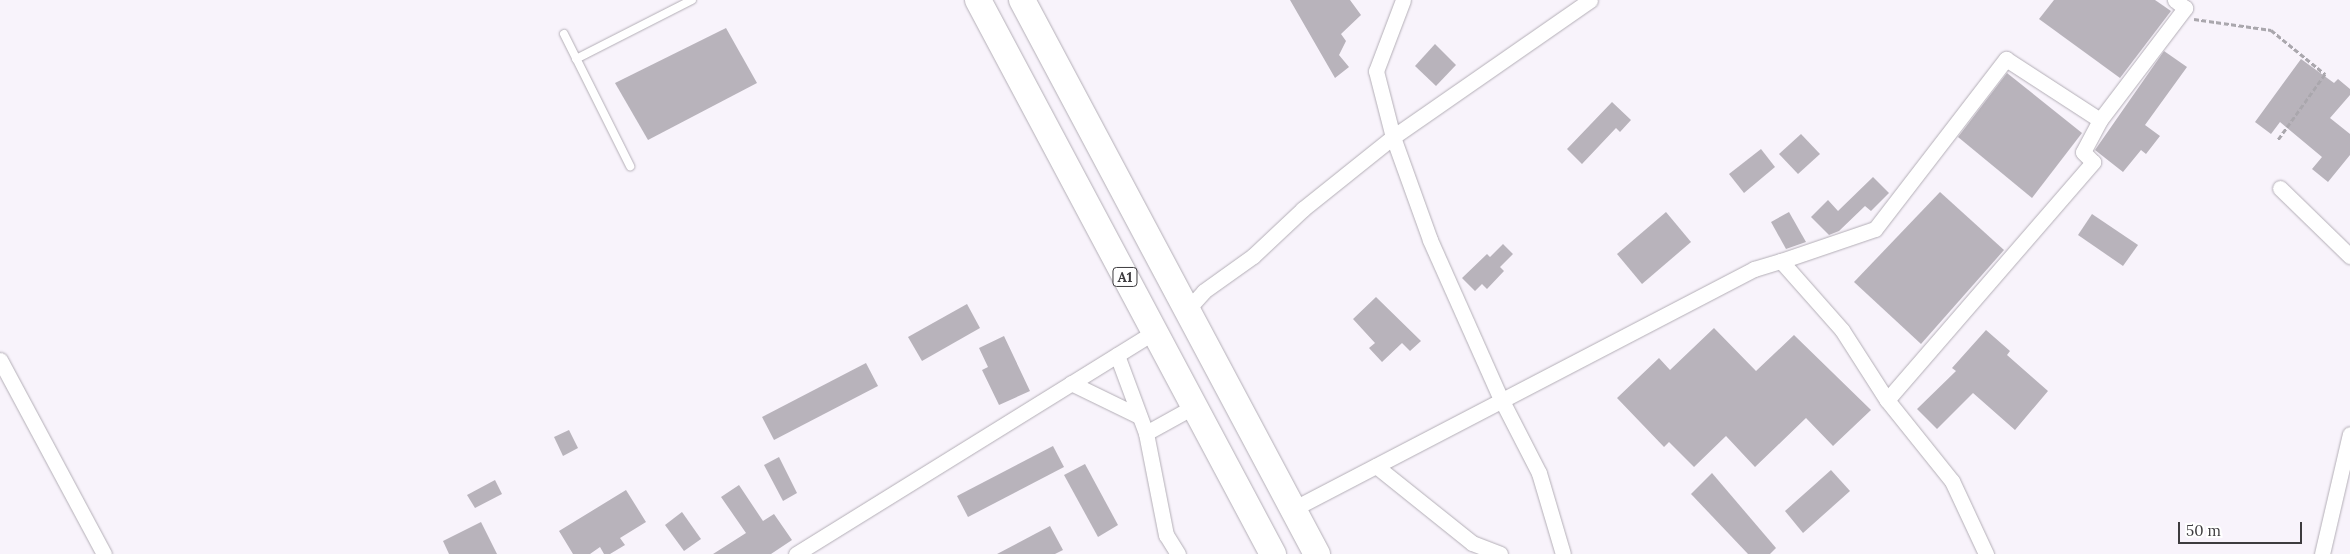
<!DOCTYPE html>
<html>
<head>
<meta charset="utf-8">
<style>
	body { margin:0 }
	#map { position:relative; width:2350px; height:554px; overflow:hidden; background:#f8f3fb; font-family:Lora,serif }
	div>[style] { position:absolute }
	.building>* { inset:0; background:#b8b3bb }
	.path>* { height:3px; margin-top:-1.5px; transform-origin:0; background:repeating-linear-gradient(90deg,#aaa7ad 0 5px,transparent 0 7.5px) }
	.roads { filter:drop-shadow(0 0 1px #b3aeb6) drop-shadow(0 0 1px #b3aeb6) }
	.lane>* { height:8px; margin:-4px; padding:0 4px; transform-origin:4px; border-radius:4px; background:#fff }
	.street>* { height:15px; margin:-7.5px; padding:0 7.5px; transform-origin:7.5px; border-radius:7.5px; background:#fff }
	.highway>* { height:26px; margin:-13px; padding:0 13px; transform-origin:13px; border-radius:13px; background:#fff }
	span { translate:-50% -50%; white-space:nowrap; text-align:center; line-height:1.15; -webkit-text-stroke:4px #fff; paint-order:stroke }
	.shield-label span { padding:1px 4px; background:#fff; border:1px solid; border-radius:4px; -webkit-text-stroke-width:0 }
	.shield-label { font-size:14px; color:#3d3b3e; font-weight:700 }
	.scale { position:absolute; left:2178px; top:522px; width:124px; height:22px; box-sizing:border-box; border:2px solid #3d3b3e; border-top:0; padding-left:6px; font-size:15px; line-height:18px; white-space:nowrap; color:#3d3b3e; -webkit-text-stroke:4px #fff; paint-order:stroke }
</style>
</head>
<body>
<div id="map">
	<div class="building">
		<i style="clip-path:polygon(1290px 0,1350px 0,1361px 15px,1341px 34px,1346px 41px,1339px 55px,1349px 67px,1335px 78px)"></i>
		<i style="clip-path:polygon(2054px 0,2155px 0,2171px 11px,2120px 78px,2039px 19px)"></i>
		<i style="clip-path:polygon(726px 28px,757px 83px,648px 140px,615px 83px)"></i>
		<i style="clip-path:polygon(1435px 44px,1456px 65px,1436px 86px,1415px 66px)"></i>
		<i style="clip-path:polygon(2164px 51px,2187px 67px,2145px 125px,2160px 136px,2146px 154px,2141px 150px,2123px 172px,2095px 150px)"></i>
		<i style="clip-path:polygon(2301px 59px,2334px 83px,2338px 79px,2350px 89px,2350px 95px,2330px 118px,2350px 134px,2350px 155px,2328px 182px,2312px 169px,2322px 157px,2280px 122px,2271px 134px,2255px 122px)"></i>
		<i style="clip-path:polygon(2007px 73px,2082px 133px,2032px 198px,1958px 137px)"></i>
		<i style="clip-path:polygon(1612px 102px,1631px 120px,1620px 132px,1616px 128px,1582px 164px,1567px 149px)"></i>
		<i style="clip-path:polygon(1801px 134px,1820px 154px,1798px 174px,1779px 154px)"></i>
		<i style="clip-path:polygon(1761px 149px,1775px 167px,1744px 193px,1729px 174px)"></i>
		<i style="clip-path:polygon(1873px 177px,1889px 193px,1871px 211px,1865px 206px,1839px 231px,1829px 235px,1811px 217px,1828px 200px,1838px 211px)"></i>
		<i style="clip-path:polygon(1940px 192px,2004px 250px,1921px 344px,1854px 282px)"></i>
		<i style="clip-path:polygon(1666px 212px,1691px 242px,1642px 284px,1617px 254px)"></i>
		<i style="clip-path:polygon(1789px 212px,1806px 242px,1786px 249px,1771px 222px)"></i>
		<i style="clip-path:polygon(2092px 214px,2138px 245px,2123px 266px,2078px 235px)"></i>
		<i style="clip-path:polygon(1503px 244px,1513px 254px,1500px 267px,1504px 271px,1487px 289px,1482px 284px,1475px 291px,1462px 278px,1487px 254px,1490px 257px)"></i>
		<i style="clip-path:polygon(1376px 297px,1421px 341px,1410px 351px,1402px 343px,1382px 362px,1369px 348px,1375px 343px,1353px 319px)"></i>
		<i style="clip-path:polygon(967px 304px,980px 328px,922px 361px,908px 337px)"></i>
		<i style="clip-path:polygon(1714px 328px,1756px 371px,1794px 335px,1871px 410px,1833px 446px,1806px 418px,1755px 467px,1726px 436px,1694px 467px,1669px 442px,1664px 447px,1617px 398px,1659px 358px,1670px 370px)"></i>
		<i style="clip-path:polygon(1986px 330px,2010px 351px,2007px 355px,2048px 391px,2015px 430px,1973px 393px,1937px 429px,1917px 409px,1956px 371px,1952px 368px)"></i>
		<i style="clip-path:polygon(1004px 336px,1030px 391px,999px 405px,982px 370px,988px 367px,979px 348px)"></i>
		<i style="clip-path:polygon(866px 363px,878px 386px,774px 440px,762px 417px)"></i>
		<i style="clip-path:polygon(569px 430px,578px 448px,563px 456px,554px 437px)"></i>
		<i style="clip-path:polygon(1053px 446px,1064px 467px,968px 517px,957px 496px)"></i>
		<i style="clip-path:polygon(779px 457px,797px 493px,783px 501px,764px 465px)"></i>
		<i style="clip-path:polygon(1085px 464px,1118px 525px,1098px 537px,1064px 475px)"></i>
		<i style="clip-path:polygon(1831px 470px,1850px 491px,1803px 533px,1785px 511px)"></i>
		<i style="clip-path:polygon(1712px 473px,1776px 548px,1770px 554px,1748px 554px,1691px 494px)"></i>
		<i style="clip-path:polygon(495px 480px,502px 494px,475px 508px,467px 495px)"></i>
		<i style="clip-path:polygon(739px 485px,763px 521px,774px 514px,792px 540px,771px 554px,713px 554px,746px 533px,721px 497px)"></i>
		<i style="clip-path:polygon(626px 490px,646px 522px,620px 538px,625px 545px,610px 554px,604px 554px,600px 547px,590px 554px,573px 554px,559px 531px)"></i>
		<i style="clip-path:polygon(682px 512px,701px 539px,684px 551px,665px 525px)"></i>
		<i style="clip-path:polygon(481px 522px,497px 554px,449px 554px,443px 541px)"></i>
		<i style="clip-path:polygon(1050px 526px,1063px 550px,1055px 554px,997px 554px)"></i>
	</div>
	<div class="path">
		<i style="left:2194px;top:19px;width:78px;rotate:8.1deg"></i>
		<i style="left:2271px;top:30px;width:70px;rotate:39.2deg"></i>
		<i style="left:2325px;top:74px;width:82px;rotate:125.6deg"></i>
	</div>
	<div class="roads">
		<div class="lane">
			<i style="left:564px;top:34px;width:148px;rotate:63.4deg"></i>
			<i style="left:576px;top:59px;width:130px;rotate:-27deg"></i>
		</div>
		<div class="street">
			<i style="left:1403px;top:0;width:76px;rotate:110.8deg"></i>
			<i style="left:1376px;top:71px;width:68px;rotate:75.6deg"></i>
			<i style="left:1393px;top:137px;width:109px;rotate:70.2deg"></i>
			<i style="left:1430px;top:240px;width:172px;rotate:66deg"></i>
			<i style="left:1500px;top:397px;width:85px;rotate:62.8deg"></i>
			<i style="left:1539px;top:473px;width:84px;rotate:73.5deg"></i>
			<i style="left:2280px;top:188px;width:98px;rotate:44.2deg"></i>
			<i style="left:1781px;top:261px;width:99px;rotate:-18.8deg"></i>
			<i style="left:1875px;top:229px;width:215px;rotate:-52.4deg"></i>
			<i style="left:2006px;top:59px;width:112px;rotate:33deg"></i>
			<i style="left:2100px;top:120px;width:141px;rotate:-52.8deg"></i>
			<i style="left:2185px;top:8px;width:13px;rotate:-141deg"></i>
			<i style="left:1187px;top:310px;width:25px;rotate:-48deg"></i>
			<i style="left:1204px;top:291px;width:60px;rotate:-35.5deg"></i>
			<i style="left:1253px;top:256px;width:69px;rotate:-43.2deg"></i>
			<i style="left:1303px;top:209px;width:115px;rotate:-38.7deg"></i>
			<i style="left:1393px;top:137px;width:240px;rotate:-34.8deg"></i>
			<i style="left:1117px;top:355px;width:83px;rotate:69.6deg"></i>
			<i style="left:0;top:360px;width:220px;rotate:61.8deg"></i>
			<i style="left:1071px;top:383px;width:76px;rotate:25.9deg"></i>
			<i style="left:1887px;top:400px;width:315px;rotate:-49.1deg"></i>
			<i style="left:2093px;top:162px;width:14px;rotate:-135deg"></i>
			<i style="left:2083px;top:152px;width:36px;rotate:-62deg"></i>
			<i style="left:1376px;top:466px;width:123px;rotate:38.7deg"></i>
			<i style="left:1472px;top:543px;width:30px;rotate:21deg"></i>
			<i style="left:1293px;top:509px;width:520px;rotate:-27.5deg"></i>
			<i style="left:1754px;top:269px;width:28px;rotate:-17deg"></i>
			<i style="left:1781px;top:261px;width:92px;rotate:48.5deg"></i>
			<i style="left:1842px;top:330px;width:83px;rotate:57.3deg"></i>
			<i style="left:1887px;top:400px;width:104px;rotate:51.3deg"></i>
			<i style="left:1952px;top:481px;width:81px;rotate:65deg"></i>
			<i style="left:796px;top:554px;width:423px;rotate:-31.8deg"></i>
			<i style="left:1178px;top:554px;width:22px;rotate:-122deg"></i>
			<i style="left:1166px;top:535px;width:104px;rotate:-101.1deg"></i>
			<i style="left:1146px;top:433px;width:56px;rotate:-28.9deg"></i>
			<i style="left:2322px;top:554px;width:123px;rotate:-76.9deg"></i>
		</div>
		<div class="highway">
			<i style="left:978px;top:0;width:628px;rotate:61.97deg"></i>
			<i style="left:1022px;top:0;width:628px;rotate:61.97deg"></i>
		</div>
	</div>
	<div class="shield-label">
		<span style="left:1125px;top:277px">A1</span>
	</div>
	<div class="scale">50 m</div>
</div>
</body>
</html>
